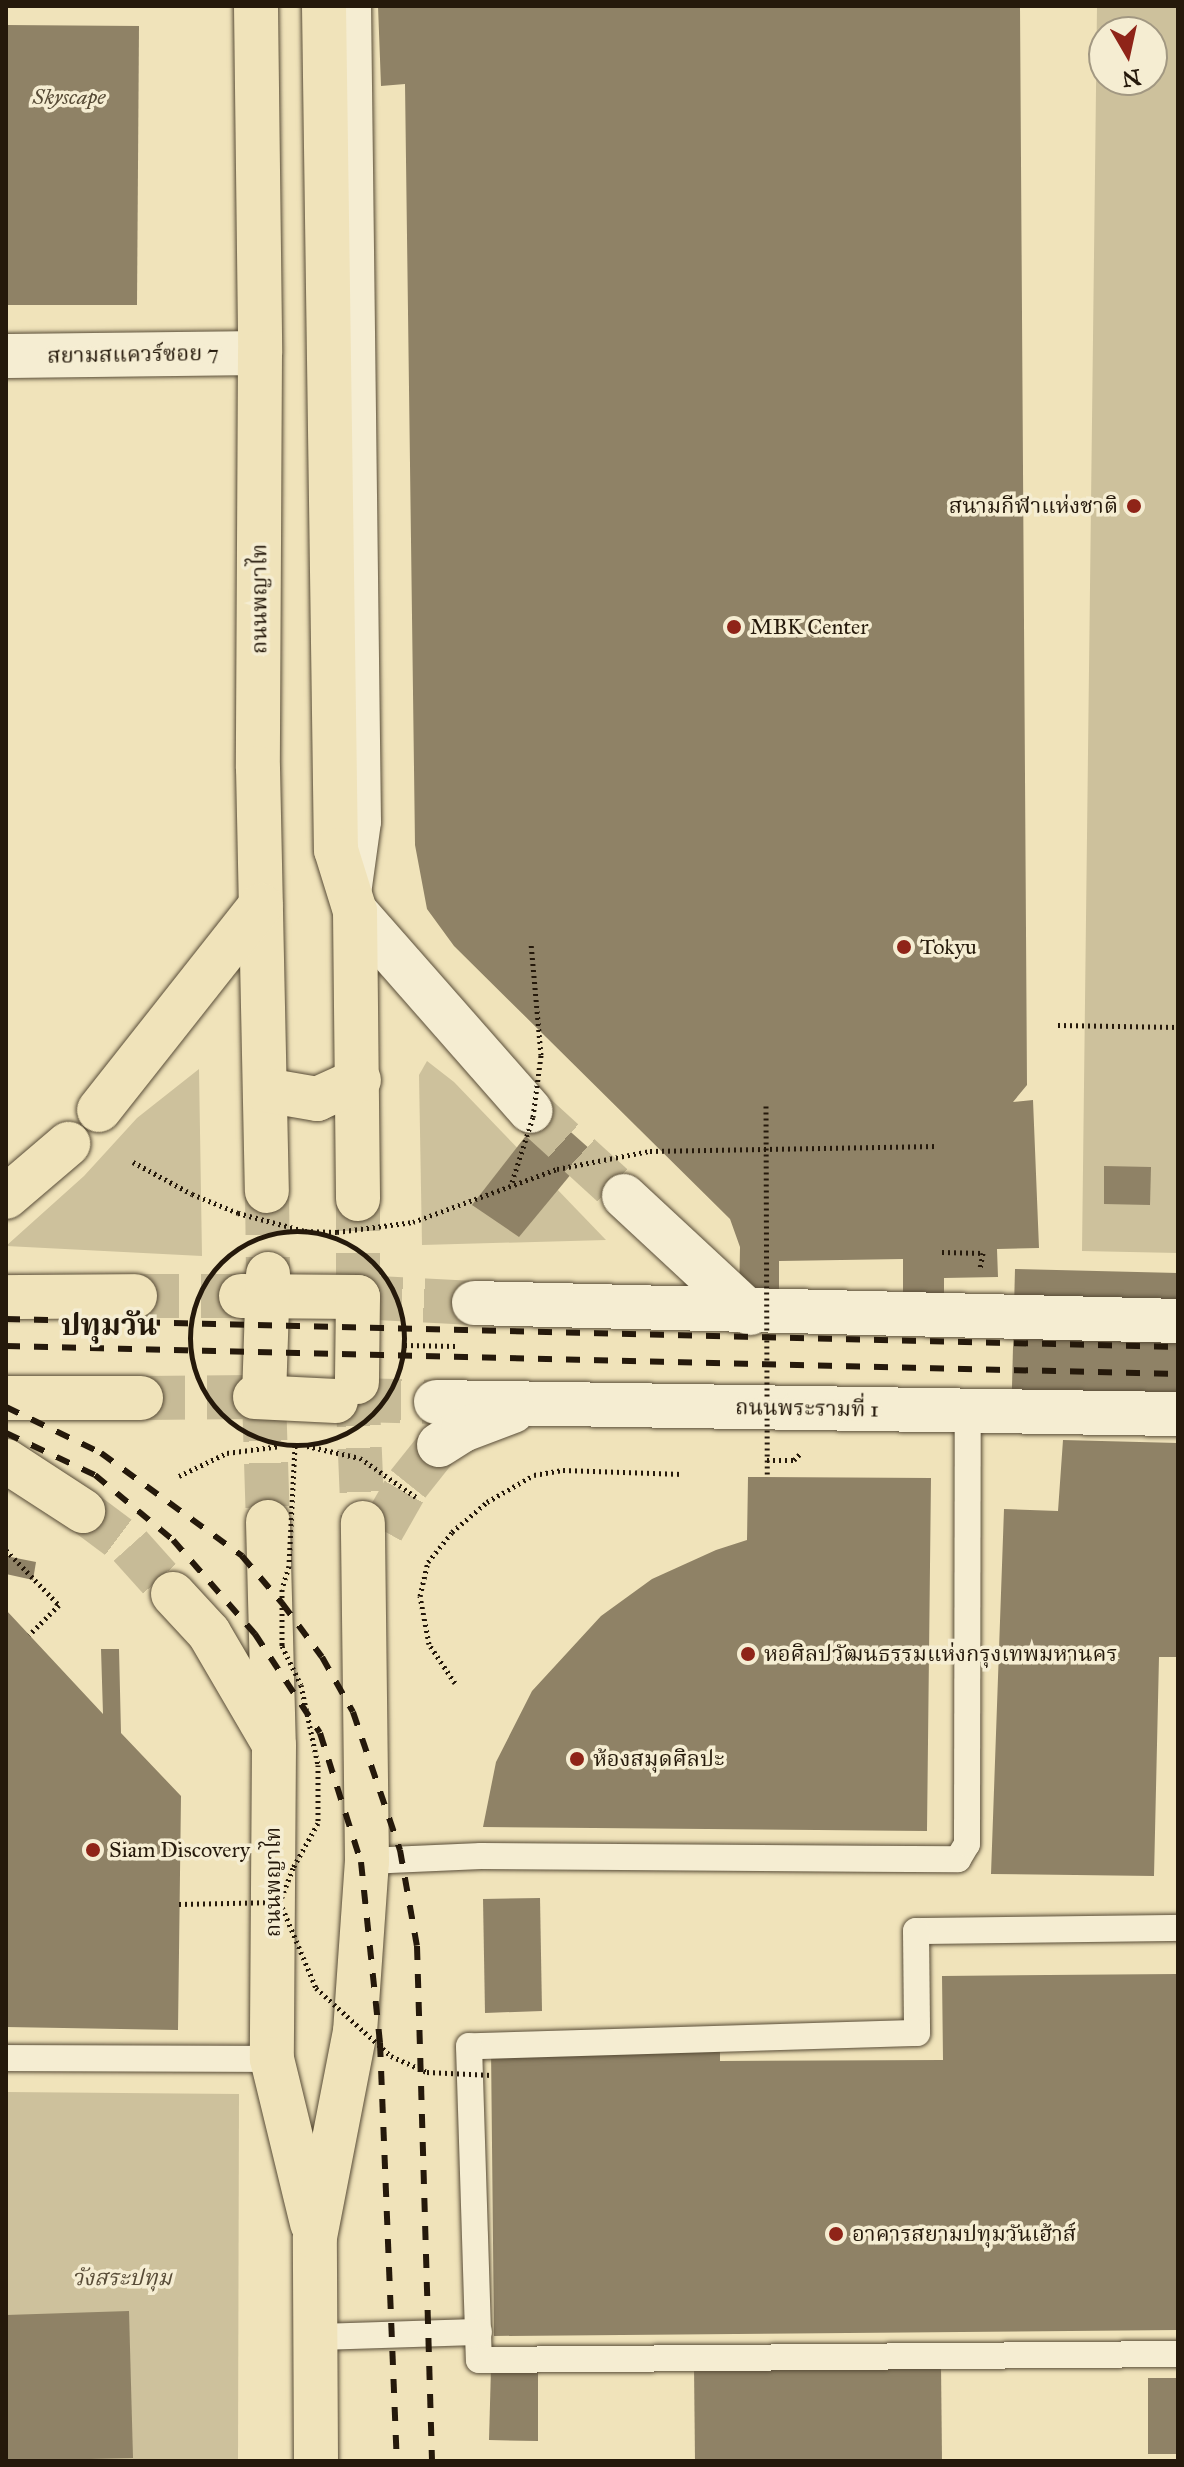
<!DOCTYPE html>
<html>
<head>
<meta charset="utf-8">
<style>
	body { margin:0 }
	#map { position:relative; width:1184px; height:2467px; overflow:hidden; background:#f0e3ba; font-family:"IM FELL Great Primer","Noto Serif Thai",serif }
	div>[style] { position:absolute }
	.green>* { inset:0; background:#cdc19c }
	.building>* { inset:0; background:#8f8266 }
	.secondary-tunnel>* { height:44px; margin-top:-22px; transform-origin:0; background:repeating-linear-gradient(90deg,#c7bb97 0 44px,transparent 0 66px) }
	.primary-tunnel>* { height:44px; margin-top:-22px; transform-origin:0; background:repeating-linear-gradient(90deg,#c7bb97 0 44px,transparent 0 66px) }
	.path>* { height:5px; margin-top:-2.5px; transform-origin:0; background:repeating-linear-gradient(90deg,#25190b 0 2px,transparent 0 6px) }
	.roads { filter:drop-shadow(0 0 2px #584c37) drop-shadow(0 0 2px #584c37) }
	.lane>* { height:26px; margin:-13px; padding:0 13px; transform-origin:13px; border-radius:13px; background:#f5edd2 }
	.street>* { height:44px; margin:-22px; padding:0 22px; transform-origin:22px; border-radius:22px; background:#f5edd2 }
	.secondary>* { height:44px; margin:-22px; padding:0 22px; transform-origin:22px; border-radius:22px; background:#f5edd2 }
	.primary>* { height:44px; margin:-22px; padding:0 22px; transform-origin:22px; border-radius:22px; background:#f0e3ba }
	.rail>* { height:6px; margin-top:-3px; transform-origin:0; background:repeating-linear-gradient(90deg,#25190b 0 14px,transparent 0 28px) }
	.path-bridge>* { height:5px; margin-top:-2.5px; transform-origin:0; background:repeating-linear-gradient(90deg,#25190b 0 2px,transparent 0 6px) }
	.path-bridge>.ring { margin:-2.5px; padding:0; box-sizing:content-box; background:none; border:5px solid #25190b; border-radius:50% }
	.dots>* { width:22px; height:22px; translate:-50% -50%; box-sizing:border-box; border:4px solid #f5edd2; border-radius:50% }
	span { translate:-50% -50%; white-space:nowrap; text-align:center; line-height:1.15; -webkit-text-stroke:7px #f5edd2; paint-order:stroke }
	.park-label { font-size:22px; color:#574b36; font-style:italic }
	.street-label { font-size:22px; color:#25190b }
	.poi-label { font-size:22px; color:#25190b }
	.right { translate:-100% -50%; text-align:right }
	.left { translate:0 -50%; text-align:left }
	.district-label { font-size:30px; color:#25190b; font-weight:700 }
	.frame { position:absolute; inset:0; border:8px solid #25190b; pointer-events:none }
	.north { position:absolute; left:1088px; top:16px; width:80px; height:80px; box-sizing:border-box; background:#f5edd2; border:2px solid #a29882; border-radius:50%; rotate:171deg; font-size:22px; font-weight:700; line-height:32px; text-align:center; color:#25190b }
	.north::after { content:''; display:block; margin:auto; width:28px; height:36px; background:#8f2418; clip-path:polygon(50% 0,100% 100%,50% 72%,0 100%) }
</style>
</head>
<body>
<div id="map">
	<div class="green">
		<i style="clip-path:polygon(evenodd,1097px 6px,1178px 6px,1178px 1253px,1082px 1251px,1097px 6px,1104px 32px,1152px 32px,1152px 80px,1104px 80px,1104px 32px)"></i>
		<i style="clip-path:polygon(427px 1061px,454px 1082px,606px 1240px,422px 1245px,419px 1075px)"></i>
		<i style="clip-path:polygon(199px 1069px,202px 1256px,6px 1246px,84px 1176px,137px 1118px)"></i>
		<i style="clip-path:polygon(6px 2092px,239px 2094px,238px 2461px,6px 2461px)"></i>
	</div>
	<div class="building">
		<i style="clip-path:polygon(378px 6px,1020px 6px,1027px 1085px,1013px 1102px,1033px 1100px,1039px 1248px,997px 1249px,998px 1277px,944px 1278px,944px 1329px,903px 1329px,903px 1259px,779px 1261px,779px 1302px,739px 1299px,740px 1247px,730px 1219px,454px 946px,427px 909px,415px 845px,405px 84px,381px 86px)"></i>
		<i style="clip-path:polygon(6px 25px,139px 26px,137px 305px,6px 305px)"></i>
		<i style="clip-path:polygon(546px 1110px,591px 1150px,519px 1237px,472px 1205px)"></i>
		<i style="clip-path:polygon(1104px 1166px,1151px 1167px,1150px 1205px,1104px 1204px)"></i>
		<i style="clip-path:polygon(1015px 1269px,1178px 1273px,1178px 1431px,1011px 1426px)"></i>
		<i style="clip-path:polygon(1063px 1440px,1178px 1443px,1178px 1657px,1159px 1657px,1154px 1876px,991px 1874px,1004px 1509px,1058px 1511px)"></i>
		<i style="clip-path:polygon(748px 1477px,931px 1478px,927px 1831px,483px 1827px,496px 1762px,532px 1691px,601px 1616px,652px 1579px,716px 1550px,747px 1540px)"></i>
		<i style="clip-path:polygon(6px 1556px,36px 1562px,33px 1580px,6px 1574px)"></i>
		<i style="clip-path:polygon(6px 1610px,103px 1714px,101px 1649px,119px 1649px,121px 1733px,181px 1796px,178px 2030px,6px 2027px)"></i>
		<i style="clip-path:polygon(540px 1898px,542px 2011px,485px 2013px,483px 1899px)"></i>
		<i style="clip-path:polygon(1177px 1974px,1178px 2330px,494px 2336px,491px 2049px,720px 2047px,720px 2061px,943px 2060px,942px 1976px)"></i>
		<i style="clip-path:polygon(129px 2311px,133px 2458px,6px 2461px,6px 2315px)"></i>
		<i style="clip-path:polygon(941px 2364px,942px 2461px,695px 2461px,694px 2367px)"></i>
		<i style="clip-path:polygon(491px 2368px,538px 2369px,538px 2441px,489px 2440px)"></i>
		<i style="clip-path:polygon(1148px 2378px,1178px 2378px,1178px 2454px,1148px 2454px)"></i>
	</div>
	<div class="secondary-tunnel">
		<i style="left:531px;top:1111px;width:126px;rotate:42.4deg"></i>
		<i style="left:358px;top:1297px;width:116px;rotate:3deg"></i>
		<i style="left:357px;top:1400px;width:79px;rotate:1.5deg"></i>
		<i style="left:382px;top:1530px;width:53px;rotate:-60.5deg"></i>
		<i style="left:408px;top:1484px;width:50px;rotate:-51.5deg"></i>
	</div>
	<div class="primary-tunnel">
		<i style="left:267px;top:1191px;width:83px;rotate:89.3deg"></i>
		<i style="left:135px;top:1296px;width:106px"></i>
		<i style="left:358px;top:1297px;width:98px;rotate:-90deg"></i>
		<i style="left:357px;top:1382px;width:141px;rotate:87.6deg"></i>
		<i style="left:264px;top:1397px;width:125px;rotate:88.2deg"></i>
		<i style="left:141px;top:1398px;width:114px;rotate:-0.5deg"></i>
		<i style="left:83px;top:1511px;width:59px;rotate:36.7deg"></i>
		<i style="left:130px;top:1546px;width:64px;rotate:48.1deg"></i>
	</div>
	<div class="path">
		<i style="left:1058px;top:1025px;width:120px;rotate:1deg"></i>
		<i style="left:942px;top:1252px;width:41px;rotate:1.4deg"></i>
		<i style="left:983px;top:1253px;width:16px;rotate:101deg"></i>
		<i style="left:405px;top:1345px;width:51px;rotate:1.1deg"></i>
		<i style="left:767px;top:1460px;width:27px"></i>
		<i style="left:794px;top:1460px;width:8px;rotate:-45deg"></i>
		<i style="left:6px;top:1550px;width:76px;rotate:46.1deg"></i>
		<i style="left:59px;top:1605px;width:42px;rotate:135deg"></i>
		<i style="left:455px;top:1683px;width:47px;rotate:-123.7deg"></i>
		<i style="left:429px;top:1644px;width:49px;rotate:-100.6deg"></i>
		<i style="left:420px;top:1596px;width:35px;rotate:-77deg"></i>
		<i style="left:428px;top:1562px;width:38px;rotate:-51deg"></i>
		<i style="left:452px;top:1532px;width:46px;rotate:-40.6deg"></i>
		<i style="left:487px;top:1502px;width:54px;rotate:-29.9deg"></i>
		<i style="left:534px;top:1475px;width:29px;rotate:-10deg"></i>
		<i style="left:563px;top:1470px;width:120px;rotate:1.9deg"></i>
	</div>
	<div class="roads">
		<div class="lane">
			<i style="left:358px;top:894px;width:73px;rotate:-82.1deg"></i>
			<i style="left:368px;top:822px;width:816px;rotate:-90.7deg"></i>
			<i style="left:367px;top:1861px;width:114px;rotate:-2.5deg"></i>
			<i style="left:481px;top:1856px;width:477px;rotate:0.4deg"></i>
			<i style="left:958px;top:1859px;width:17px;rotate:-59deg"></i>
			<i style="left:967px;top:1844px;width:433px;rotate:-89.9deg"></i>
			<i style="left:1178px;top:1928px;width:262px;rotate:179.3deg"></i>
			<i style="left:916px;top:1931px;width:102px;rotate:89.4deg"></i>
			<i style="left:917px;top:2033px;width:448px;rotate:178.3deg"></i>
			<i style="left:469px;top:2046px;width:314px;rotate:88.2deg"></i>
			<i style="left:479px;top:2360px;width:699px;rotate:-0.49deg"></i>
			<i style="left:6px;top:2058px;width:266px;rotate:0.2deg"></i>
			<i style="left:316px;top:2337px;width:163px;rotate:-1.8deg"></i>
		</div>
		<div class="street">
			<i style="left:6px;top:356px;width:254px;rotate:-0.7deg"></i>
		</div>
		<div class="secondary">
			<i style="left:355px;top:911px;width:266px;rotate:48.7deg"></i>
			<i style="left:624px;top:1196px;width:172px;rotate:42.9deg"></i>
			<i style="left:474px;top:1303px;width:704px;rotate:1.46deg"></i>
			<i style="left:436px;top:1402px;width:742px;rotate:0.93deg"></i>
			<i style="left:439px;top:1445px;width:28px;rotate:-32deg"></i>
			<i style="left:463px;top:1430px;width:53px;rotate:-20.8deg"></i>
		</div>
		<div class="primary">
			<i style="left:256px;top:6px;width:347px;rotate:89.3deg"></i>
			<i style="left:260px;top:353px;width:415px;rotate:90.3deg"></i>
			<i style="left:258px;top:768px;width:423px;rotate:88.8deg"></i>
			<i style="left:324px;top:6px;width:844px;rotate:89.19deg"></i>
			<i style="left:336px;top:850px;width:64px;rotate:72.7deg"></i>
			<i style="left:355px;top:911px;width:288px;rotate:89.4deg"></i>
			<i style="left:265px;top:1090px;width:53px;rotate:9.8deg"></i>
			<i style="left:317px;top:1099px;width:46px;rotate:-24.3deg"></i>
			<i style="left:99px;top:1110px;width:261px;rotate:-51.7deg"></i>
			<i style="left:6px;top:1197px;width:82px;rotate:-40.5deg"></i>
			<i style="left:241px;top:1296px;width:117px;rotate:0.5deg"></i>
			<i style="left:358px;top:1297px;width:85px;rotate:90.7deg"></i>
			<i style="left:6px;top:1297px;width:129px;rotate:-0.4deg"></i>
			<i style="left:255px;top:1397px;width:81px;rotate:2.8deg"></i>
			<i style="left:264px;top:1397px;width:123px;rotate:-88.1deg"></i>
			<i style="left:6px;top:1398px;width:135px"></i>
			<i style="left:6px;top:1461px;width:92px;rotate:33deg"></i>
			<i style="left:268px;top:1522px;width:223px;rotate:88.5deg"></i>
			<i style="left:274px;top:1745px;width:314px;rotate:90.4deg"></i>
			<i style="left:272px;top:2059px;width:169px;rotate:76.3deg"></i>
			<i style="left:173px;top:1594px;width:53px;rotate:47.3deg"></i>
			<i style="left:209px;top:1633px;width:123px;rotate:59.7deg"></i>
			<i style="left:316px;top:2461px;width:224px;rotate:-90.3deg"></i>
			<i style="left:315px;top:2237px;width:209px;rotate:-79deg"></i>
			<i style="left:355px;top:2032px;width:171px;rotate:-86deg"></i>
			<i style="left:367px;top:1861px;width:338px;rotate:-90.7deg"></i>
		</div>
	</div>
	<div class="rail">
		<i style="left:6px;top:1319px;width:1172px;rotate:1.37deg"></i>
		<i style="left:6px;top:1346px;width:1172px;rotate:1.37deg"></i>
		<i style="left:6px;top:1407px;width:106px;rotate:25.8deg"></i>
		<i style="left:101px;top:1453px;width:175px;rotate:36.1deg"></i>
		<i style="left:242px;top:1556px;width:62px;rotate:49.6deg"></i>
		<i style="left:282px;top:1603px;width:67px;rotate:53.5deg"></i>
		<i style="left:322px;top:1657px;width:63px;rotate:60.6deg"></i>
		<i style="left:353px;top:1712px;width:146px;rotate:71.2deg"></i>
		<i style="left:400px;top:1850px;width:97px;rotate:80deg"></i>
		<i style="left:417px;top:1946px;width:515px;rotate:88.33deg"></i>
		<i style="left:6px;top:1433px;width:98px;rotate:25.3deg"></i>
		<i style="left:95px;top:1475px;width:102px;rotate:39.8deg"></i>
		<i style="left:173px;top:1540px;width:125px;rotate:48.9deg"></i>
		<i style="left:255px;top:1634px;width:118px;rotate:56.7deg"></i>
		<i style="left:320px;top:1733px;width:135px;rotate:72.4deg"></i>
		<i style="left:361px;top:1862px;width:182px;rotate:84deg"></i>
		<i style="left:380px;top:2043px;width:418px;rotate:87.7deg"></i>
	</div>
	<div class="path-bridge">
		<i style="left:766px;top:1106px;width:371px;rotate:89.8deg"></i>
		<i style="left:133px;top:1162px;width:67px;rotate:28.5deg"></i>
		<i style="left:192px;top:1194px;width:50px;rotate:22.4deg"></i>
		<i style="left:238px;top:1213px;width:69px;rotate:15deg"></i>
		<i style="left:305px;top:1231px;width:32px;rotate:2deg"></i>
		<i style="left:337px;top:1232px;width:77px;rotate:-7.5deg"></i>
		<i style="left:413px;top:1222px;width:153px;rotate:-20.2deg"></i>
		<i style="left:557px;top:1169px;width:95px;rotate:-11deg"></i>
		<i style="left:650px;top:1151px;width:287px;rotate:-1deg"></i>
		<i style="left:512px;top:1182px;width:68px;rotate:-72.1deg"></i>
		<i style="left:533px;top:1117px;width:63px;rotate:-82.6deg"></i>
		<i style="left:541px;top:1055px;width:111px;rotate:-95.1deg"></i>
		<i class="ring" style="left:190px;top:1231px;width:209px;height:209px"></i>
		<i style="left:295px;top:1446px;width:120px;rotate:92.9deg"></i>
		<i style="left:289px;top:1566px;width:24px;rotate:107deg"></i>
		<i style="left:282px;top:1589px;width:57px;rotate:90deg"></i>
		<i style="left:282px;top:1646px;width:43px;rotate:64deg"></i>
		<i style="left:301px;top:1685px;width:82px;rotate:78deg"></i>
		<i style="left:318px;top:1765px;width:58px;rotate:90deg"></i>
		<i style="left:318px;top:1823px;width:51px;rotate:119.1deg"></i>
		<i style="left:293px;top:1868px;width:36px;rotate:111deg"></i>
		<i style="left:280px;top:1902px;width:93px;rotate:67.3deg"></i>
		<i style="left:316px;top:1988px;width:101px;rotate:42.2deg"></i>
		<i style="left:391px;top:2056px;width:39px;rotate:24deg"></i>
		<i style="left:427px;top:2072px;width:65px;rotate:2.6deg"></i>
		<i style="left:307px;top:1446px;width:54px;rotate:12.8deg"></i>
		<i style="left:360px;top:1458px;width:68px;rotate:34.9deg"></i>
		<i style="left:179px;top:1476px;width:53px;rotate:-25.6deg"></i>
		<i style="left:227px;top:1453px;width:54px;rotate:-7.4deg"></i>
		<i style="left:179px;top:1904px;width:101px;rotate:-1.1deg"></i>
	</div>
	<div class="dots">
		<i style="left:1134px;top:506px;background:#8f2418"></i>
		<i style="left:734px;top:627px;background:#8f2418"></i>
		<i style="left:904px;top:947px;background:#8f2418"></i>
		<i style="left:748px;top:1654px;background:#8f2418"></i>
		<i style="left:577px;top:1759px;background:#8f2418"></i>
		<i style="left:93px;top:1850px;background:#8f2418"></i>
		<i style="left:836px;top:2234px;background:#8f2418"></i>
	</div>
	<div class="park-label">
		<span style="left:69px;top:97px">Skyscape</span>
		<span style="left:122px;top:2278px">วังสระปทุม</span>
	</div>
	<div class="street-label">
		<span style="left:133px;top:354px;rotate:-1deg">สยามสแควร์ซอย 7</span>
		<span style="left:259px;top:599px;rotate:-90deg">ถนนพญาไท</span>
		<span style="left:807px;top:1408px;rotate:1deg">ถนนพระรามที่ 1</span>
		<span style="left:273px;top:1882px;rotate:-90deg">ถนนพญาไท</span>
	</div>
	<div class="poi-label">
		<span class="right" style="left:1118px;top:506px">สนามกีฬาแห่งชาติ</span>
		<span class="left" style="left:750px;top:627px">MBK Center</span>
		<span class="left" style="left:920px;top:947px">Tokyu</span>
		<span class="left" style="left:764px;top:1654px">หอศิลปวัฒนธรรมแห่งกรุงเทพมหานคร</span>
		<span class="left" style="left:593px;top:1759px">ห้องสมุดศิลปะ</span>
		<span class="left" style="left:109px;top:1850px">Siam Discovery</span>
		<span class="left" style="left:852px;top:2234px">อาคารสยามปทุมวันเฮ้าส์</span>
	</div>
	<div class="district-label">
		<span style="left:109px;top:1325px">ปทุมวัน</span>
	</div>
	<div class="frame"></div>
	<div class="north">N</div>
</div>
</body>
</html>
